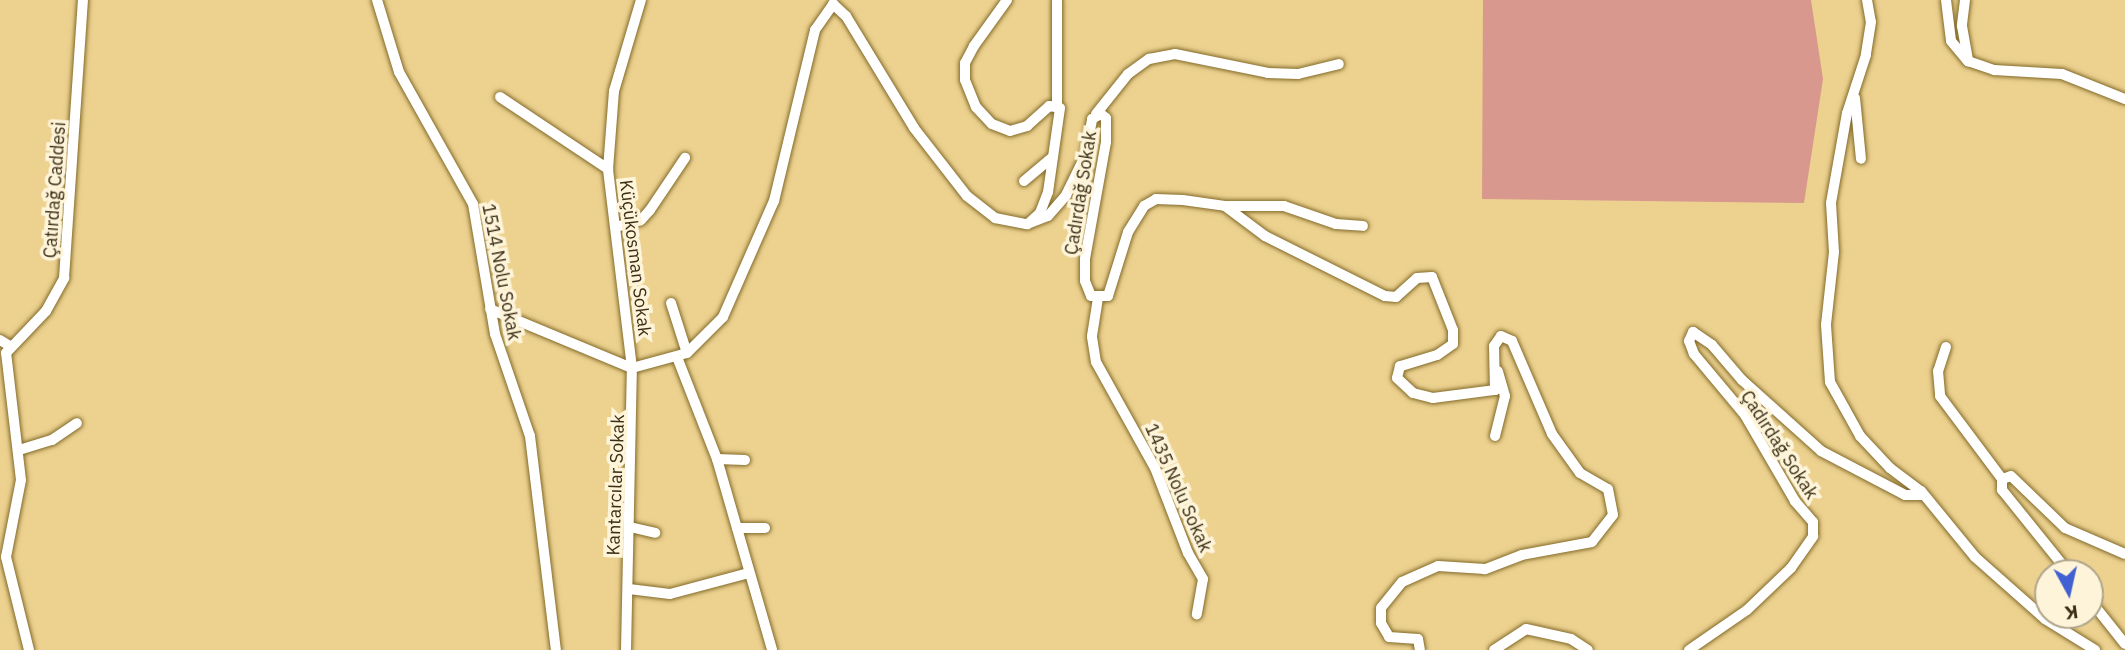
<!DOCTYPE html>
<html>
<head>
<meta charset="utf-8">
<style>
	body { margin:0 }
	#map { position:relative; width:2125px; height:650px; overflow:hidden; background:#ecd18f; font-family:"IBM Plex Sans",sans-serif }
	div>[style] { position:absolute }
	.green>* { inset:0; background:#d8988e }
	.roads { filter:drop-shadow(0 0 2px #836b2a) drop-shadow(0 0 2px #836b2a) }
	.minor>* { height:10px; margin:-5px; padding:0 5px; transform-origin:5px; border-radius:5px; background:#fff }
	span { translate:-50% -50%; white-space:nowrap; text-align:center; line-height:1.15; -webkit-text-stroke:7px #fef4da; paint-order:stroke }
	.street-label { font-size:18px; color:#3a2f15 }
	.north { position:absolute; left:2034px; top:559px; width:70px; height:70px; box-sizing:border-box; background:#fef4da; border:2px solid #b0a58b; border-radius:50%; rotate:172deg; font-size:19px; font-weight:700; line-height:28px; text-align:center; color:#3a2f15 }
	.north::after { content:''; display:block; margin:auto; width:24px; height:32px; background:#4160d2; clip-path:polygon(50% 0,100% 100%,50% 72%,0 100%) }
</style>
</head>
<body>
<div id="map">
	<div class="green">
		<i style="clip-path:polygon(1483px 0,1811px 0,1823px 79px,1804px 203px,1482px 199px)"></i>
	</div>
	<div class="roads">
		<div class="minor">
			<i style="left:377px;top:0;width:75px;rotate:73deg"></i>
			<i style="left:399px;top:72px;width:151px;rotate:60.7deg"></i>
			<i style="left:473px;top:204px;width:132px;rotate:80.4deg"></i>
			<i style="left:495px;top:334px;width:108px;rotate:71.1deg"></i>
			<i style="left:530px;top:436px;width:216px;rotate:83.1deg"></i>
			<i style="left:1007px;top:0;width:57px;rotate:125.7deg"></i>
			<i style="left:974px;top:46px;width:19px;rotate:118deg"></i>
			<i style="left:965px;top:63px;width:17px;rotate:90deg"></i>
			<i style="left:965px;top:80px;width:29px;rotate:68deg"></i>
			<i style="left:976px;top:107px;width:23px;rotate:47deg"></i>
			<i style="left:992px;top:124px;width:19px;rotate:21deg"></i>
			<i style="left:1010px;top:131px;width:18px;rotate:-16deg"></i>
			<i style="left:1027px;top:126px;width:30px;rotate:-42deg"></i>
			<i style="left:1049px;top:106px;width:11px;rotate:10deg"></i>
			<i style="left:1060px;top:108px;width:85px;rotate:98.1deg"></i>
			<i style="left:1048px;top:192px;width:22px;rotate:111deg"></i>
			<i style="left:1040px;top:213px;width:13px;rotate:138deg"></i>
			<i style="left:1057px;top:0;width:107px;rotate:90deg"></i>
			<i style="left:1867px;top:0;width:22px;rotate:80deg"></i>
			<i style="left:1871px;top:22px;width:33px;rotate:99deg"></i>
			<i style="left:1866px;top:55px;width:61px;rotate:108.1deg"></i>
			<i style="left:1847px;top:113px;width:91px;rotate:100.1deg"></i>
			<i style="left:1831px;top:203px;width:49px;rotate:86.5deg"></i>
			<i style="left:1834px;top:252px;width:73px;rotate:96.3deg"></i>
			<i style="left:1826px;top:325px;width:57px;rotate:86deg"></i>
			<i style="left:1830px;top:382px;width:62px;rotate:60.9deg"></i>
			<i style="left:1860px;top:436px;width:44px;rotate:46.8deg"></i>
			<i style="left:1890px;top:468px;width:39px;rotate:37deg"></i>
			<i style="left:1921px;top:491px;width:85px;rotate:50.7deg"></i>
			<i style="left:1975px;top:557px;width:94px;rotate:41.5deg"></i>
			<i style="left:2045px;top:619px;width:59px;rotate:31.8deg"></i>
			<i style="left:1946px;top:0;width:41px;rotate:83deg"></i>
			<i style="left:1951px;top:41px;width:26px;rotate:50deg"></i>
			<i style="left:1968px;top:61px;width:28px;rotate:19deg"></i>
			<i style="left:1994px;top:70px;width:68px;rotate:3.4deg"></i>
			<i style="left:2062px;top:74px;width:68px;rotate:21.6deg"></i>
			<i style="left:1965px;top:0;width:26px;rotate:97deg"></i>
			<i style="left:1962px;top:26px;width:36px;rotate:80deg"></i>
			<i style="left:500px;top:97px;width:130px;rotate:33.7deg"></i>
			<i style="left:1855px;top:98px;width:61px;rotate:84.4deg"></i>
			<i style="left:1096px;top:114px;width:51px;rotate:-51.3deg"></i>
			<i style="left:1128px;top:74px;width:26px;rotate:-36deg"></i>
			<i style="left:1149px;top:59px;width:26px;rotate:-11deg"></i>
			<i style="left:1175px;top:54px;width:95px;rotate:11.5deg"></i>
			<i style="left:1268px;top:73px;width:30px;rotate:2deg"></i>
			<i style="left:1298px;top:74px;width:42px;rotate:-13.7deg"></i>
			<i style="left:1024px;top:181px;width:38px;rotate:-40deg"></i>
			<i style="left:1225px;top:206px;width:59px"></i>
			<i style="left:1284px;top:206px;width:55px;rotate:19.1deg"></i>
			<i style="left:1336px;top:224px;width:27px;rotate:4deg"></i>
			<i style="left:616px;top:227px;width:26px;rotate:-16deg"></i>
			<i style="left:641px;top:220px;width:13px;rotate:-48deg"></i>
			<i style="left:650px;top:210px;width:63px;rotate:-56.1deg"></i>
			<i style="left:1098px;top:298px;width:39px;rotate:99deg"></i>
			<i style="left:1092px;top:337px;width:25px;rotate:81deg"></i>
			<i style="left:1096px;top:362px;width:121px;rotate:60.9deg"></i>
			<i style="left:1155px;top:468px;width:91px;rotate:68.8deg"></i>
			<i style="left:1188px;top:553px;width:30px;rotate:60deg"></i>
			<i style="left:1203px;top:579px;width:36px;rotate:100deg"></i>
			<i style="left:671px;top:303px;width:52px;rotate:72.3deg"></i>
			<i style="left:490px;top:309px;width:154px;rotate:22.6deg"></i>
			<i style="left:632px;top:368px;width:200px;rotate:-96.9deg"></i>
			<i style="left:608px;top:169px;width:78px;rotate:-85.6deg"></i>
			<i style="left:614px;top:91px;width:95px;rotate:-73.5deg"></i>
			<i style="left:0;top:340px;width:12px;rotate:31deg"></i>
			<i style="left:1946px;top:347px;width:25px;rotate:108deg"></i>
			<i style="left:1938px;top:371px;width:25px;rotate:85deg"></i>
			<i style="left:1940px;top:396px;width:104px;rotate:53.2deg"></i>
			<i style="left:677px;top:357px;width:110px;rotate:68.6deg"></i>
			<i style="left:717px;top:459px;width:199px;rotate:73.9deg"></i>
			<i style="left:1495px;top:436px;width:41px;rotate:-76deg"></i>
			<i style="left:1505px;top:396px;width:26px;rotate:-106deg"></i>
			<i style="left:19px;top:450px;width:34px;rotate:-17deg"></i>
			<i style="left:52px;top:440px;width:30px;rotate:-34deg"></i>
			<i style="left:717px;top:459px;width:28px;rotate:2deg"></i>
			<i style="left:630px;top:527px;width:26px;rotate:13deg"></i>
			<i style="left:737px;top:528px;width:28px"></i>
			<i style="left:2069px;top:573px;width:107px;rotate:-128.9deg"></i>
			<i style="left:2002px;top:490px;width:11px;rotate:-90deg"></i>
			<i style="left:2002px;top:479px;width:9px;rotate:-18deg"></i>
			<i style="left:2011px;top:476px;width:75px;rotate:43.9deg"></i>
			<i style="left:2065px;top:528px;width:65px;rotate:23.4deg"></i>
			<i style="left:629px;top:589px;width:41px;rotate:7deg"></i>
			<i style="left:670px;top:594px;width:82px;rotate:-14.9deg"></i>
			<i style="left:2090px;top:600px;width:56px;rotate:51.5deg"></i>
			<i style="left:29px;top:650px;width:96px;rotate:-103.9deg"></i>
			<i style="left:6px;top:557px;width:78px;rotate:-79deg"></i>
			<i style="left:21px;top:480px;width:128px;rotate:-96.7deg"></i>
			<i style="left:6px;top:353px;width:58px;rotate:-46.4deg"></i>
			<i style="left:46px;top:311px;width:38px;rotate:-61deg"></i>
			<i style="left:64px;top:278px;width:279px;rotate:-86.1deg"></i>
			<i style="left:626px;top:650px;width:282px;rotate:-88.8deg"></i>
			<i style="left:632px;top:368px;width:57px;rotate:-15.3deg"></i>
			<i style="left:687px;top:353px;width:51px;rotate:-45deg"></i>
			<i style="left:723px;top:317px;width:127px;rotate:-66.3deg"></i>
			<i style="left:774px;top:201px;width:176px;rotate:-76.5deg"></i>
			<i style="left:815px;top:30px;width:32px;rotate:-55deg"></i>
			<i style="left:833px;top:4px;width:18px;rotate:43deg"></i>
			<i style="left:846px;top:16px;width:131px;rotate:58.7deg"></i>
			<i style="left:914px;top:128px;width:86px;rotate:52.1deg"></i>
			<i style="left:967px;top:196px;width:36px;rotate:38deg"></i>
			<i style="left:995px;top:218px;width:33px;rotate:11deg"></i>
			<i style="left:1027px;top:224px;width:22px;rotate:-21deg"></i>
			<i style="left:1048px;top:216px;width:28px;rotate:-49deg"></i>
			<i style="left:1066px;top:195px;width:43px;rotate:-64deg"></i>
			<i style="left:1085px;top:156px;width:38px;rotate:-79deg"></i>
			<i style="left:1092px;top:119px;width:10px;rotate:-29deg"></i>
			<i style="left:1101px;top:114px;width:6px;rotate:39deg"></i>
			<i style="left:1106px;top:118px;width:24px;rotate:90deg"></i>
			<i style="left:1106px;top:142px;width:119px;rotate:100.2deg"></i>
			<i style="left:1085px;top:259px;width:22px;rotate:90deg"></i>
			<i style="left:1085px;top:281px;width:16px;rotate:68deg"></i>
			<i style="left:1091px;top:296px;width:17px"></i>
			<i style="left:1108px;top:296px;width:67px;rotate:-72.6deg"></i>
			<i style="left:1128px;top:232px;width:31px;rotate:-58deg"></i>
			<i style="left:1144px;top:206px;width:14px;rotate:-30deg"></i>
			<i style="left:1156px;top:199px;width:27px;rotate:2deg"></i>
			<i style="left:1183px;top:200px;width:42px;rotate:8.1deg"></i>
			<i style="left:1225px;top:206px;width:50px;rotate:36.9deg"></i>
			<i style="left:1265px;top:236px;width:134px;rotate:26.6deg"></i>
			<i style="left:1385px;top:296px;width:11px;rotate:5deg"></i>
			<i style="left:1396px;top:297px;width:28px;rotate:-42deg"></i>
			<i style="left:1417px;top:278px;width:15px;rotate:-4deg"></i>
			<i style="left:1432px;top:277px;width:57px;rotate:68.4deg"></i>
			<i style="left:1453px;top:330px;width:14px;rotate:90deg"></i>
			<i style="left:1453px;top:344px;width:19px;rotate:145deg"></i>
			<i style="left:1437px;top:355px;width:39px;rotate:163deg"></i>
			<i style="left:1400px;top:366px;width:12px;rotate:104deg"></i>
			<i style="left:1397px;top:378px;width:22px;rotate:43deg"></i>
			<i style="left:1413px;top:393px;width:21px;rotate:14deg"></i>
			<i style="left:1433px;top:398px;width:63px;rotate:-7.4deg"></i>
			<i style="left:1495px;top:390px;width:44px;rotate:-91.3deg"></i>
			<i style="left:1494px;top:346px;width:12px;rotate:-55deg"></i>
			<i style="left:1501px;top:336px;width:12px;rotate:24deg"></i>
			<i style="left:1512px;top:341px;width:101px;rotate:66.7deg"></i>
			<i style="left:1552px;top:434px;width:48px;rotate:54.3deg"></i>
			<i style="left:1580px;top:473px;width:32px;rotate:30deg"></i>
			<i style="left:1608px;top:489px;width:26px;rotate:79deg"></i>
			<i style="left:1613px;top:515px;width:34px;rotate:128deg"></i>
			<i style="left:1592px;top:542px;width:71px;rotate:169.5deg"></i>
			<i style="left:1522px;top:555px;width:40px;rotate:159deg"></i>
			<i style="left:1485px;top:569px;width:47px;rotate:-176.3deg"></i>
			<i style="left:1438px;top:566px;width:39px;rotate:156deg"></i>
			<i style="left:1402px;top:582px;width:33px;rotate:129deg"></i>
			<i style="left:1381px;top:608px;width:15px;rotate:90deg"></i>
			<i style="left:1381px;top:623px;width:16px;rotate:60deg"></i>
			<i style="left:1389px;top:637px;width:29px;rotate:4deg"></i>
			<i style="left:1418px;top:639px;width:11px;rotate:80deg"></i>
			<i style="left:1494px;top:650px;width:38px;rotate:-33deg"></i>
			<i style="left:1526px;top:629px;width:46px;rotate:12.5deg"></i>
			<i style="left:1571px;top:639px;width:20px;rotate:33deg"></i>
			<i style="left:1689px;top:650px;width:70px;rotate:-34.6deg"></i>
			<i style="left:1747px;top:610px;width:61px;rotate:-43.7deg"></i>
			<i style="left:1791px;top:568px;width:39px;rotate:-55deg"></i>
			<i style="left:1813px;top:536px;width:14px;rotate:-90deg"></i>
			<i style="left:1813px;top:522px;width:28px;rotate:-131deg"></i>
			<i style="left:1795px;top:501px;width:99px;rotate:-120.2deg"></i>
			<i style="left:1745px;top:415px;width:80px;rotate:-129.9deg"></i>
			<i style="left:1694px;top:354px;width:14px;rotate:-111deg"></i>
			<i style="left:1689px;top:341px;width:10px;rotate:-66deg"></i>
			<i style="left:1693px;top:332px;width:23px;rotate:34deg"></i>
			<i style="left:1712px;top:345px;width:46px;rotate:49.4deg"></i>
			<i style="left:1742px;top:380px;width:106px;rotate:41.9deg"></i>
			<i style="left:1821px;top:451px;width:95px;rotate:27.6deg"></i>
			<i style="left:1905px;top:495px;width:17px"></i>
		</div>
	</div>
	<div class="street-label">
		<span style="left:55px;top:190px;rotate:-86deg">Çatırdağ Caddesi</span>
		<span style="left:1081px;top:193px;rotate:-81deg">Çadırdağ Sokak</span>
		<span style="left:635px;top:258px;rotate:83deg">Küçükosman Sokak</span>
		<span style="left:501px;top:272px;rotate:79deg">1514 Nolu Sokak</span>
		<span style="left:1779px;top:445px;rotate:57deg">Çadırdağ Sokak</span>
		<span style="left:616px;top:485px;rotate:-88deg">Kantarcılar Sokak</span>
		<span style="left:1178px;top:488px;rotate:66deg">1435 Nolu Sokak</span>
	</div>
	<div class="north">K</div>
</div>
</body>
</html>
